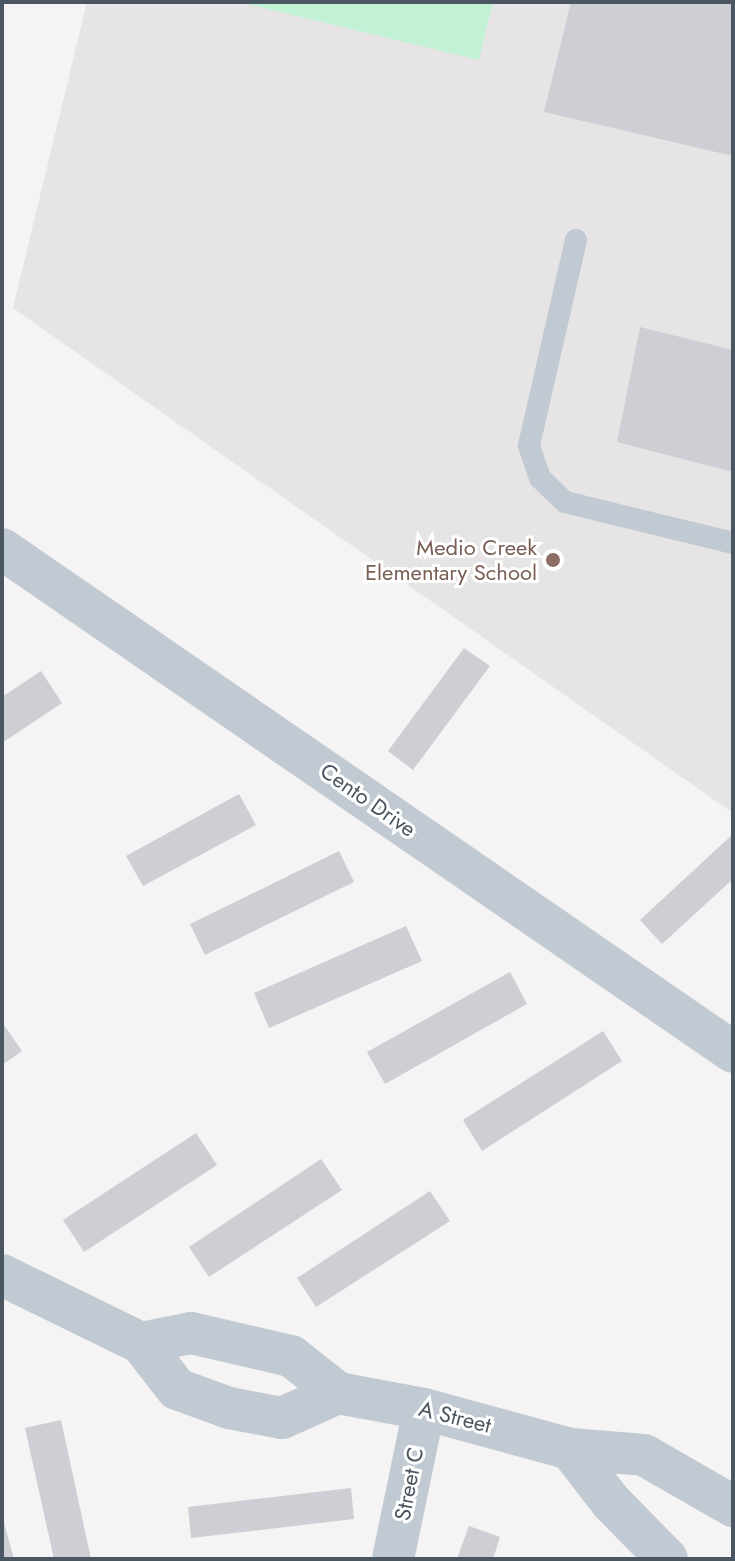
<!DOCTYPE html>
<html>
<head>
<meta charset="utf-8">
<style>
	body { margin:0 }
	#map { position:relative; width:735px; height:1561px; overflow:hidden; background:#f5f3f3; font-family:Jost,sans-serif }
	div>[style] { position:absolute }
	.education>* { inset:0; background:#e6e4e5 }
	.green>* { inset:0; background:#c3f1d5 }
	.building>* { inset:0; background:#cdcfd5 }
	.lane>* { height:22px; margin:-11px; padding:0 11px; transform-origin:11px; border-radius:11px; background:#c1cad2 }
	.street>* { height:42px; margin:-21px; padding:0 21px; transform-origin:21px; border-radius:21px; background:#c1cad2 }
	.dots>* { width:22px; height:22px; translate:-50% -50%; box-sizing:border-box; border:4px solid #fff; border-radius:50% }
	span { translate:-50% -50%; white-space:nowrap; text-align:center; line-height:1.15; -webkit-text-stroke:6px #fff; paint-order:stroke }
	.education-label { font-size:22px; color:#785e54 }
	.right { translate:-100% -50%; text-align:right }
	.street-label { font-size:22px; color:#4a5661 }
	.frame { position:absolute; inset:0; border:4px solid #4a5661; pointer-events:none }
</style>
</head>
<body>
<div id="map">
	<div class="education">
		<i style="clip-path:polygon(87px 2px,733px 2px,733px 813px,13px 308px)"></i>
	</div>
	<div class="green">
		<i style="clip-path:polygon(239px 2px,493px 2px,479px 60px)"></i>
	</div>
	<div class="building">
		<i style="clip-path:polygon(571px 2px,733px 2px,733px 156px,544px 112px)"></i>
		<i style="clip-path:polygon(640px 327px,733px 350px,733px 472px,617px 442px)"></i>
		<i style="clip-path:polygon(464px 648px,490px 666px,413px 770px,388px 751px)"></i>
		<i style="clip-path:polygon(41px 671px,62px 703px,2px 743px,2px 697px)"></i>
		<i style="clip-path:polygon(239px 794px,256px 825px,143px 886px,126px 856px)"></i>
		<i style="clip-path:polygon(733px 834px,733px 879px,662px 944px,640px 920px)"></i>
		<i style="clip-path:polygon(339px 851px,354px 882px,205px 955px,190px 924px)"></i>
		<i style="clip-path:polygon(406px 926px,422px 961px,269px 1028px,254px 993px)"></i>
		<i style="clip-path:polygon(510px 972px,527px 1004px,385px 1084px,367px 1052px)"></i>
		<i style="clip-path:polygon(2px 1022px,22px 1051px,2px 1065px)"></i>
		<i style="clip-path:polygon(603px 1031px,622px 1061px,482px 1151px,463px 1120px)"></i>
		<i style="clip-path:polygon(196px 1133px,217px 1165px,84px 1252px,63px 1220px)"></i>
		<i style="clip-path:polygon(321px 1159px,342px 1190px,209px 1277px,189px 1247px)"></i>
		<i style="clip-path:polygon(430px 1191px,450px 1221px,316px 1307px,297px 1278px)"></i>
		<i style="clip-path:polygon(61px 1420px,91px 1559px,54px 1559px,25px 1428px)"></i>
		<i style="clip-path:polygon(351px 1488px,354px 1519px,191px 1538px,188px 1507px)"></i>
		<i style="clip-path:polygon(3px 1519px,14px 1559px,2px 1559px)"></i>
		<i style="clip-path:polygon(469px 1526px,500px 1537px,493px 1559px,457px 1559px)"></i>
	</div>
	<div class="lane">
		<i style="left:576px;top:240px;width:211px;rotate:102.9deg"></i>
		<i style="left:529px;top:446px;width:34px;rotate:71deg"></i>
		<i style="left:540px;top:478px;width:35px;rotate:44deg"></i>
		<i style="left:565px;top:502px;width:173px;rotate:13.7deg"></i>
	</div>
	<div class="street">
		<i style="left:2px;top:549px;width:887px;rotate:34.53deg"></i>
		<i style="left:2px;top:1275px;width:155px;rotate:26.1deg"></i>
		<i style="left:141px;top:1343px;width:58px;rotate:52deg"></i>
		<i style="left:177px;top:1389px;width:55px;rotate:20.1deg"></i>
		<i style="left:229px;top:1408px;width:54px;rotate:10.7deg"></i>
		<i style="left:282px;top:1418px;width:61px;rotate:-24.1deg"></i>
		<i style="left:141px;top:1343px;width:51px;rotate:-11.3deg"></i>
		<i style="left:191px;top:1333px;width:103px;rotate:13deg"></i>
		<i style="left:291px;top:1356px;width:60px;rotate:38.2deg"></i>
		<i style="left:338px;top:1393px;width:87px;rotate:10.5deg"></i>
		<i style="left:424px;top:1409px;width:151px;rotate:15.3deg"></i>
		<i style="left:570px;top:1449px;width:74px;rotate:4.6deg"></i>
		<i style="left:644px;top:1455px;width:103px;rotate:29.8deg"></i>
		<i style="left:570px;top:1449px;width:67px;rotate:52.3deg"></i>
		<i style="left:611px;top:1502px;width:80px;rotate:45.5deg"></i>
		<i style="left:393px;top:1559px;width:153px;rotate:-78.3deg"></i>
	</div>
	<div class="dots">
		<i style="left:553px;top:560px;background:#8d6e63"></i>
	</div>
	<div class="education-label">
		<span class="right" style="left:537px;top:560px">Medio Creek<br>Elementary School</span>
	</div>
	<div class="street-label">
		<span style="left:368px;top:800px;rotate:35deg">Cento Drive</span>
		<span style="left:455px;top:1417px;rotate:14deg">A Street</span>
		<span style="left:409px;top:1484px;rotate:-79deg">Street C</span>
	</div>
	<div class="frame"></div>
</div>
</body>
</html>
